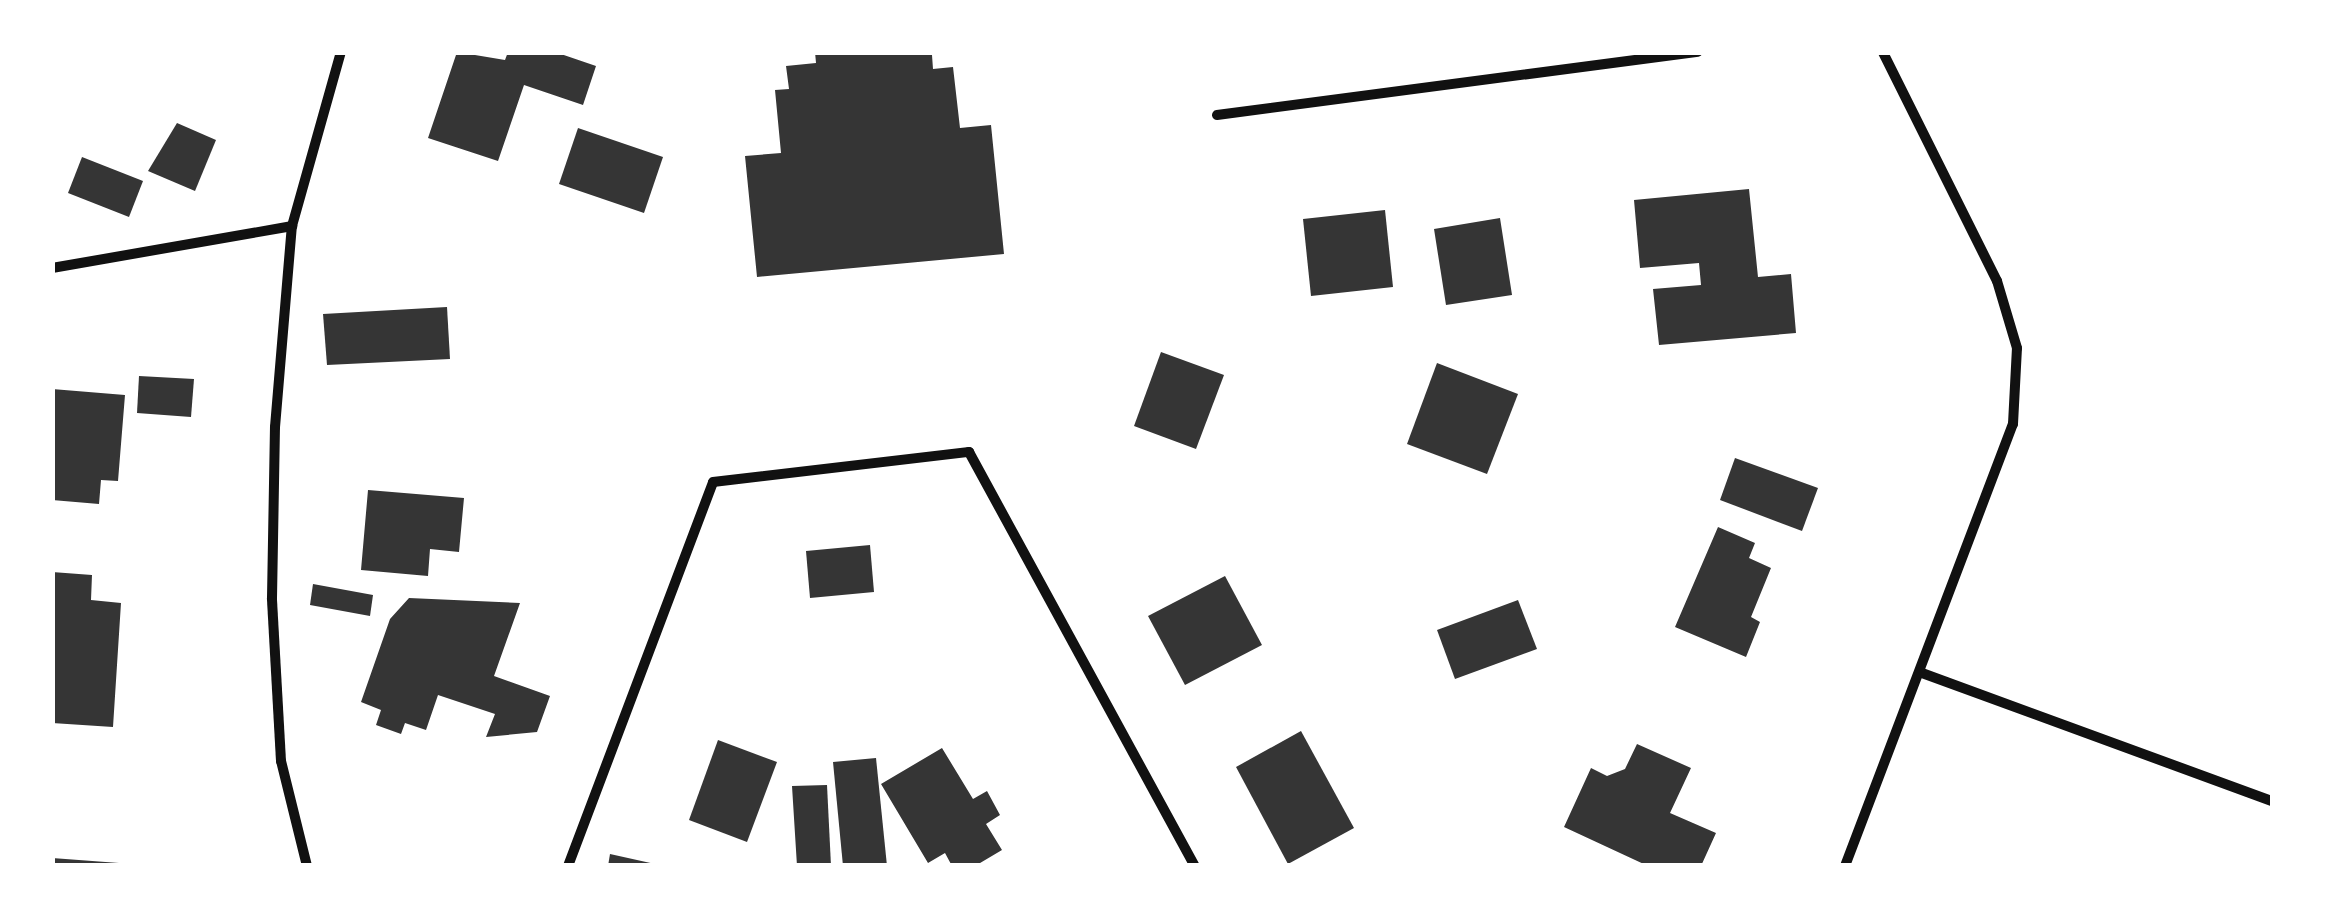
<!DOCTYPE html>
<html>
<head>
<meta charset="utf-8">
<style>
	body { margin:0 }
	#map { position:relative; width:2325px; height:918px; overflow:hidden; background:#fff; font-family:"Exo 2",sans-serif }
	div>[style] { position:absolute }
	.building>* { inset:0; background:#353535 }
	.minor>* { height:10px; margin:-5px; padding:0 5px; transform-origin:5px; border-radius:5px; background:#111 }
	span { translate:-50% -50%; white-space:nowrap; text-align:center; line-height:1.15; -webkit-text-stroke:10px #fff; paint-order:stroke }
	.frame { position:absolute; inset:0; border:55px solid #fff; pointer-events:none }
</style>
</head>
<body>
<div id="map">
	<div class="building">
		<i style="clip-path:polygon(457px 52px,505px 60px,508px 52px,555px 52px,596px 66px,583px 105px,524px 85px,498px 161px,428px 138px)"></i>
		<i style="clip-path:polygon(815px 52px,932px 55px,933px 69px,953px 67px,960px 128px,991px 125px,1004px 254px,757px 277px,745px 156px,781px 153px,775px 90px,789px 89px,786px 66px,816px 63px)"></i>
		<i style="clip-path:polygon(177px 123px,216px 140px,195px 191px,148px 171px)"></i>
		<i style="clip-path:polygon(578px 128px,663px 157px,644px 213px,559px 184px)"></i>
		<i style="clip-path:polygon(82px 157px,143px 181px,129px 217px,68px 193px)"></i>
		<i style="clip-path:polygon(1749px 189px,1758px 277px,1791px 274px,1796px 333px,1659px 345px,1653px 289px,1701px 285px,1699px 263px,1640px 268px,1634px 200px)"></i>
		<i style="clip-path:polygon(1385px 210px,1393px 287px,1311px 296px,1303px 219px)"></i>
		<i style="clip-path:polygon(1500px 218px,1512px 295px,1446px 305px,1434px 229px)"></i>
		<i style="clip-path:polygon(447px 307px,450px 359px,327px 365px,323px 314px)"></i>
		<i style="clip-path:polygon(1161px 352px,1224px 375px,1196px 449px,1134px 426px)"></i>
		<i style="clip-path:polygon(1437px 363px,1518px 394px,1487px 474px,1407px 444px)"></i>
		<i style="clip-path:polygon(139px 376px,194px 379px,191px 417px,137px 413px)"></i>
		<i style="clip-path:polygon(52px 389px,125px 395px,118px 481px,101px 480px,99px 504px,52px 500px)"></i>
		<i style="clip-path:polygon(1735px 458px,1818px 488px,1802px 531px,1720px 500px)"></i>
		<i style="clip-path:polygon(368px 490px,464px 498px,459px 552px,430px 549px,428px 576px,361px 570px)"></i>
		<i style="clip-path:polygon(1718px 527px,1755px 543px,1749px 558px,1771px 568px,1751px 617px,1760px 622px,1746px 657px,1675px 627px)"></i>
		<i style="clip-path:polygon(870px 545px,874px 592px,810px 598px,806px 551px)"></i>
		<i style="clip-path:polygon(52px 572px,92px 575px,91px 600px,121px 603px,113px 727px,52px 723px)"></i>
		<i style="clip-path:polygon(1225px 576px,1262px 645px,1185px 685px,1148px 616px)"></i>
		<i style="clip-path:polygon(313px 584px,373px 595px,370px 616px,310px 605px)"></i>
		<i style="clip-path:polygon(409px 598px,520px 603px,494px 676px,550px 696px,537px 732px,486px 737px,495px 714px,438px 695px,426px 730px,405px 723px,401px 734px,376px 725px,381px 710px,361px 702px,390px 619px)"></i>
		<i style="clip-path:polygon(1518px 600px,1537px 649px,1455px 679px,1437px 630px)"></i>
		<i style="clip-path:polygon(1301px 731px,1354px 828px,1288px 864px,1236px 767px)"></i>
		<i style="clip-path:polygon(718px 740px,777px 762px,747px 842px,689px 820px)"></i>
		<i style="clip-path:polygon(1637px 744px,1691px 768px,1670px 813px,1716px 833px,1701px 866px,1648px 866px,1564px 827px,1591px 768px,1607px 776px,1625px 769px)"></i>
		<i style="clip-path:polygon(942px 748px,973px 799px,987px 791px,1000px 815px,986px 824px,1002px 850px,975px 866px,952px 866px,945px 853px,928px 863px,881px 784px)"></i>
		<i style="clip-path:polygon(876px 758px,887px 866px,843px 866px,833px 762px)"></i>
		<i style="clip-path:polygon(827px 785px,831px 866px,797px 866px,792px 786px)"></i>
		<i style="clip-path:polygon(610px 854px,655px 864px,655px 866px,608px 866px)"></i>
		<i style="clip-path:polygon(52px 858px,119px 863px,119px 866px,52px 866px)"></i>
	</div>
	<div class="minor">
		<i style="left:1217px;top:115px;width:485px;rotate:-7.5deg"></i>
		<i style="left:52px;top:268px;width:244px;rotate:-9.9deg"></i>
		<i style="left:1922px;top:673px;width:373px;rotate:20.1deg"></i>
		<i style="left:307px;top:866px;width:108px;rotate:-103.9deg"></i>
		<i style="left:281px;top:761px;width:163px;rotate:-93.2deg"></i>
		<i style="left:272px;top:598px;width:171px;rotate:-89deg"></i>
		<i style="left:275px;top:427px;width:202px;rotate:-85.2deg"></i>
		<i style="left:292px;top:226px;width:181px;rotate:-74.3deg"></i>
		<i style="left:568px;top:866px;width:410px;rotate:-69.3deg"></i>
		<i style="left:713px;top:482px;width:258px;rotate:-6.7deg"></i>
		<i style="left:969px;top:452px;width:472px;rotate:61.4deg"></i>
		<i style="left:1845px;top:866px;width:473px;rotate:-69.2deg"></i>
		<i style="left:2013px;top:424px;width:76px;rotate:-87deg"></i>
		<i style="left:2017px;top:348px;width:70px;rotate:-106.6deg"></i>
		<i style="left:1997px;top:281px;width:256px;rotate:-116.5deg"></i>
	</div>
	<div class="frame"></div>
</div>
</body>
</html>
